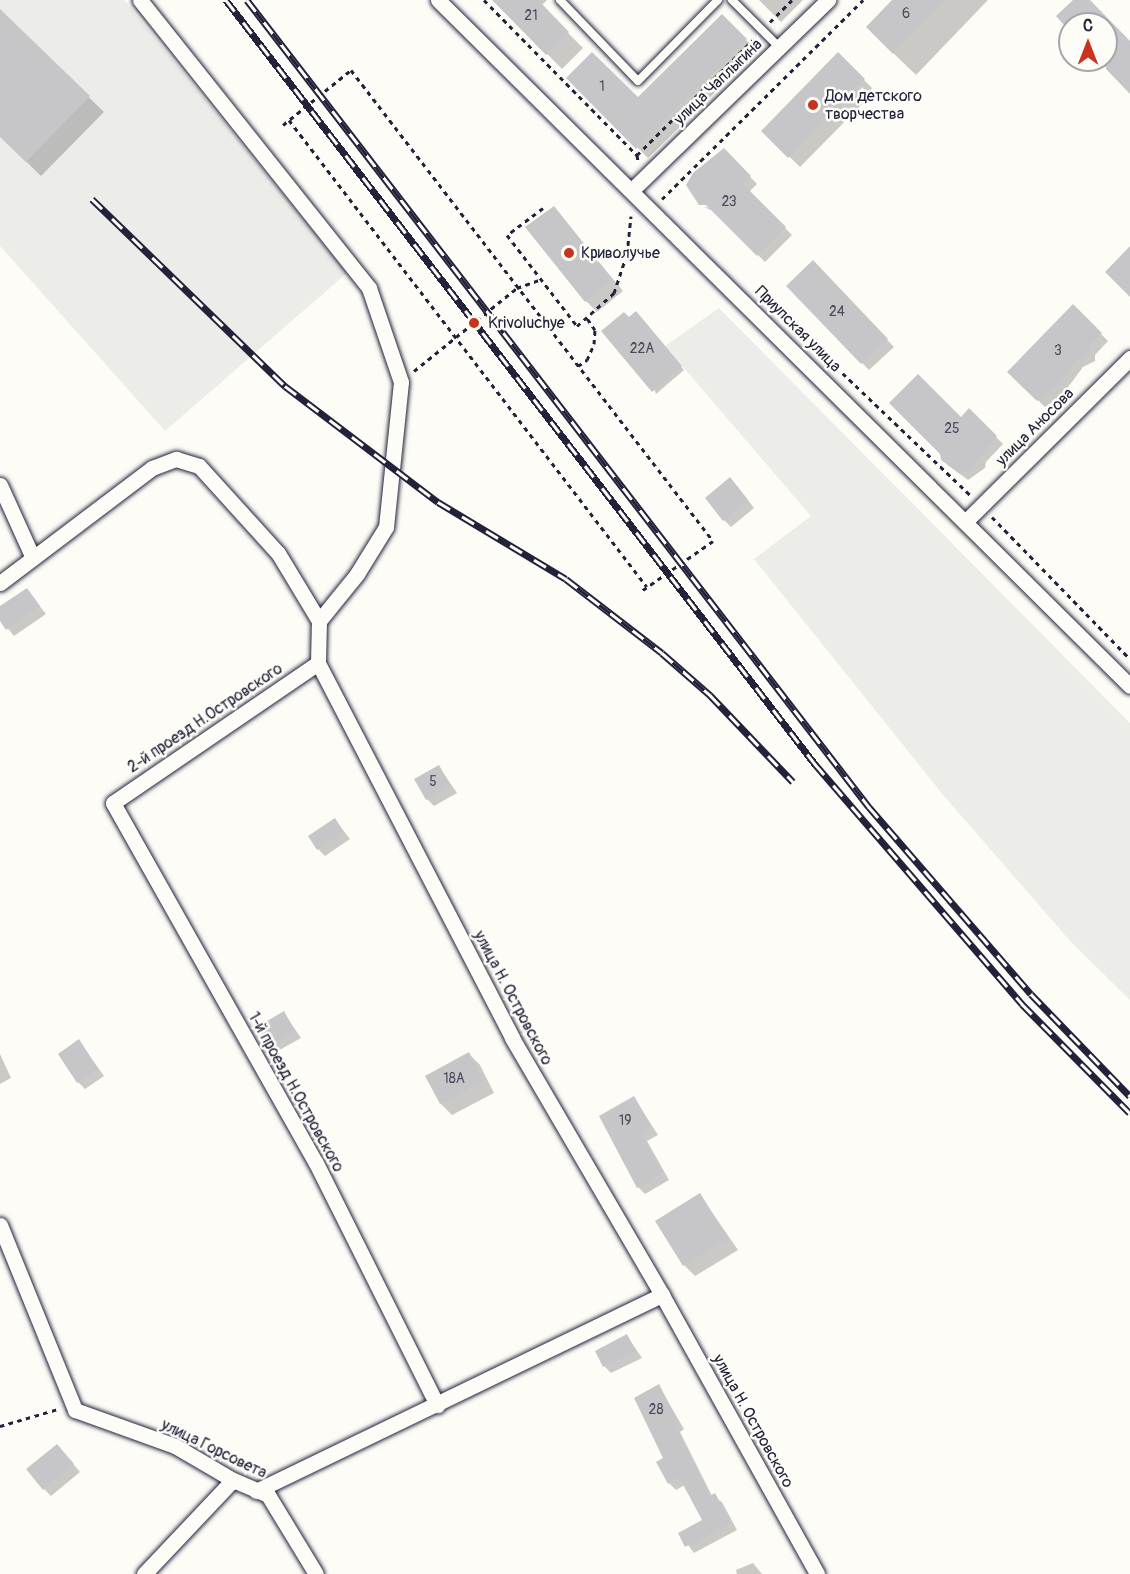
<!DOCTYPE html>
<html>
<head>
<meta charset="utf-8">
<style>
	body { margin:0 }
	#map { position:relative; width:1130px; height:1574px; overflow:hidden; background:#fdfcf7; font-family:Pangolin,sans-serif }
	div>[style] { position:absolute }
	.built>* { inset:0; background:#ecece9 }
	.shadow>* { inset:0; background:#0003 }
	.building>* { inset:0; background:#c6c6c8 }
	.path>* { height:3px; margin-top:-1.5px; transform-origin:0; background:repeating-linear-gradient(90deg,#22223b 0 4.5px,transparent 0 9px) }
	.roads { filter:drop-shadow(0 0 2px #22223b) drop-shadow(0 0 2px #22223b) }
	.service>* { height:8px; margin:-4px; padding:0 4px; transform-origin:4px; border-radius:4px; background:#fdfcf7 }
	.minor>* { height:15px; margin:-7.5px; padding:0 7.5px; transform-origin:7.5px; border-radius:7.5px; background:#fdfcf7 }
	.rail>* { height:7px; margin-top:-3.5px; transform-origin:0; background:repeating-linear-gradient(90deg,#fdfcf7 0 14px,#22223b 0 28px); box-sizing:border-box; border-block:2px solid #22223b }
	.dots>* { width:16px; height:16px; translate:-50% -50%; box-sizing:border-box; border:3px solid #fdfcf7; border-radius:50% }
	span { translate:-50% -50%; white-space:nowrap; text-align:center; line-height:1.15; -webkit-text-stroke:5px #fdfcf7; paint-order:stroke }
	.number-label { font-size:14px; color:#4b4b5e }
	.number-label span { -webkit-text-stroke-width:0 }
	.street-label { font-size:16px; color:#22223b }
	.poi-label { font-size:16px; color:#22223b }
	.left { translate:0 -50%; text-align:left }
	.north { position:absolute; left:1058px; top:12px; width:60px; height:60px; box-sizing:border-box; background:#fdfcf7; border:2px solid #a5a5ac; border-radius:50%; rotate:0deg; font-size:16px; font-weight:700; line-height:24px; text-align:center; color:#22223b }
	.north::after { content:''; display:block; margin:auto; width:21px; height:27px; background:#c8321e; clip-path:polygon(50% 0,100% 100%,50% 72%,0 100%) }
</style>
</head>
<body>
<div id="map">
	<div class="built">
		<i style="clip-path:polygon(0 0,124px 0,347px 273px,165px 431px,0 246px)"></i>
		<i style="clip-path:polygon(719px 308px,1130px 723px,1130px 1000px,1071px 942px,944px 796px,754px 559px,811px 516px,665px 346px)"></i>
	</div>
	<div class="shadow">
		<i style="clip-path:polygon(494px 0,547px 0,541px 6px,583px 48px,562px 69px)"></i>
		<i style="clip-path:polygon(759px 0,803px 0,781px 22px)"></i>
		<i style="clip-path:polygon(894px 0,988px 0,916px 75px,889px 49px)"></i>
		<i style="clip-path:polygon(1075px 0,1089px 0,1130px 43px,1130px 92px,1099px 60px,1106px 60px,1106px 24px,1070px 24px,1070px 29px,1058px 16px)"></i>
		<i style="clip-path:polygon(0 11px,104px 112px,41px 176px,0 136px)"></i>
		<i style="clip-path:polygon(722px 16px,757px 51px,648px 158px,568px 78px,638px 99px)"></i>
		<i style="clip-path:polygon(838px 54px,875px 91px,800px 167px,763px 131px)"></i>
		<i style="clip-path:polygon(724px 150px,757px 184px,749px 192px,792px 235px,765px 262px,715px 212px,704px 207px,713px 208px)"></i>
		<i style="clip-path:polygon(554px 208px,623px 291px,597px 312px,586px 301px)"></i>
		<i style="clip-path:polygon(813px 262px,894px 347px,869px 370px,788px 286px)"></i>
		<i style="clip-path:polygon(1073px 306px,1108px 341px,1095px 355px,1095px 361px,1083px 367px,1063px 394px,1045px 407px,1009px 372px)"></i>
		<i style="clip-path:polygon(639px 316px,684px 370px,656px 394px,629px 319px)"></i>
		<i style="clip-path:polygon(969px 410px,1003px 444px,986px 462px,985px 468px,968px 480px,948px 465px,941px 453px)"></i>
		<i style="clip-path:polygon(737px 486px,754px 508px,731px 527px,724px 520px)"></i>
		<i style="clip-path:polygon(27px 590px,46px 614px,14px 636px,0 619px,0 608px)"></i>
		<i style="clip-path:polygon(439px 767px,457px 793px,434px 806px,427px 799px)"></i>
		<i style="clip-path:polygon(335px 820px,350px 839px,325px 856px,318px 849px)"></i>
		<i style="clip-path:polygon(284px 1013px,301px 1038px,276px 1052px,269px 1045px)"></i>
		<i style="clip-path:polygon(79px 1041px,104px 1076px,85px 1089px,78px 1082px)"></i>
		<i style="clip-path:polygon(0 1054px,11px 1078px,0 1084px)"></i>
		<i style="clip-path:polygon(469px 1054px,480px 1065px,494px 1093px,452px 1115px,441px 1104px,427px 1076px)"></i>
		<i style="clip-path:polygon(634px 1098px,658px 1135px,647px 1141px,669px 1180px,645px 1194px,638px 1187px)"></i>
		<i style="clip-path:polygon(700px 1195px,738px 1250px,695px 1276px,684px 1265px)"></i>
		<i style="clip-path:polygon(627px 1336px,642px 1358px,611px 1373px,604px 1366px)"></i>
		<i style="clip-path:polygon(659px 1386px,684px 1429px,680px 1432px,712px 1496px,722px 1502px,737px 1530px,694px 1553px,680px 1534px,704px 1521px,685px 1485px,676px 1490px,669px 1483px)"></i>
		<i style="clip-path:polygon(64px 1453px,80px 1472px,51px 1496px,44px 1489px)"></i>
		<i style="clip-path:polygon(753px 1563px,762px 1574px,737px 1574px,736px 1570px)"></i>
	</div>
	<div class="building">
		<i style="clip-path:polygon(492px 0,538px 0,569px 32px,546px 55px)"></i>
		<i style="clip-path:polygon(892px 0,946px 0,893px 54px,866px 27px)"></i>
		<i style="clip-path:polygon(1073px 0,1090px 0,1130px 41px,1130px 94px,1106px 69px,1106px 24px,1063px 24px,1056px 16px)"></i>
		<i style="clip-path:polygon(0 9px,90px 96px,26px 162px,0 137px)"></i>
		<i style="clip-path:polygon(722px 14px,747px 39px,636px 149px,566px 78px,592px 52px,638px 97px)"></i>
		<i style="clip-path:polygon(838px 52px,865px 79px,788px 158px,761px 131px)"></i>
		<i style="clip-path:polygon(724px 148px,751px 176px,743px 184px,786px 227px,757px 256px,706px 205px,699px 205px,686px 185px,693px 173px)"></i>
		<i style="clip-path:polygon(554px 206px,613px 280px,585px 302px,525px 227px)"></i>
		<i style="clip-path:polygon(1130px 246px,1130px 297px,1105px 272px)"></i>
		<i style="clip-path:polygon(813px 260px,888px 339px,861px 364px,786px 286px)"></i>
		<i style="clip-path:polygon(1073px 304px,1102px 333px,1089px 347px,1089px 354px,1076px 361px,1056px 387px,1037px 401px,1007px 372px)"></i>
		<i style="clip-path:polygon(636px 311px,682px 366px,652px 392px,601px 331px,624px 312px,629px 317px)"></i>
		<i style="clip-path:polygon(918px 374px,961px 417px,969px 408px,997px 436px,973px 467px,960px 474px,941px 460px,940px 454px,889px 403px)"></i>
		<i style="clip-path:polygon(730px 477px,748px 500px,723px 521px,705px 498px)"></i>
		<i style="clip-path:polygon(27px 588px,40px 606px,6px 630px,0 621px,0 606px)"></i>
		<i style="clip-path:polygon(439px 765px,451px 786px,426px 800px,414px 779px)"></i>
		<i style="clip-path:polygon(335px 818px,344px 832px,317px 850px,308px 836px)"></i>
		<i style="clip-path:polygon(284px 1011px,295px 1031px,268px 1046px,257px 1027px)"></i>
		<i style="clip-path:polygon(79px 1039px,98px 1069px,77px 1083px,58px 1054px)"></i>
		<i style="clip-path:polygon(469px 1052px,484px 1081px,440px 1104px,425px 1076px)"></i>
		<i style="clip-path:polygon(634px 1096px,652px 1127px,641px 1133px,663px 1173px,637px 1188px,599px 1116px)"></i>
		<i style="clip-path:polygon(700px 1193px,728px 1238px,683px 1266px,655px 1221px)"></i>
		<i style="clip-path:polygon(627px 1334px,636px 1351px,603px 1367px,595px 1351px)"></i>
		<i style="clip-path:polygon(659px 1384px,678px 1422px,674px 1424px,710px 1496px,715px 1493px,731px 1523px,685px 1547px,678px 1533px,702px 1520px,679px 1477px,668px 1484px,656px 1462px,663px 1458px,634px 1398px)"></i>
		<i style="clip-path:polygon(57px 1444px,74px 1464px,43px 1490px,26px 1469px)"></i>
	</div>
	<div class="path">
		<i style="left:484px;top:0;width:218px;rotate:45.4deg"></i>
		<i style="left:637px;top:155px;width:6px;rotate:81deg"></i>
		<i style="left:770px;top:22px;width:31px;rotate:-45deg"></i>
		<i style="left:289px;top:120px;width:588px;rotate:52.53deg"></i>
		<i style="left:283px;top:125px;width:87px;rotate:-39deg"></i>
		<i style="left:351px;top:70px;width:594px;rotate:52.45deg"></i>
		<i style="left:713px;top:541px;width:89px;rotate:145.1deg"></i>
		<i style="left:637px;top:155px;width:163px;rotate:-44.8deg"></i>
		<i style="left:662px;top:199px;width:283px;rotate:-44.7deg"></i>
		<i style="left:543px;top:208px;width:45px;rotate:143.1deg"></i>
		<i style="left:507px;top:235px;width:115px;rotate:52.4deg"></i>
		<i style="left:577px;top:326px;width:50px;rotate:-41.7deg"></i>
		<i style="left:614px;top:293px;width:41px;rotate:-71.6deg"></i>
		<i style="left:627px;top:254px;width:38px;rotate:-84deg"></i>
		<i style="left:810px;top:342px;width:221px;rotate:43.7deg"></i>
		<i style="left:578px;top:366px;width:11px;rotate:-34deg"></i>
		<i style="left:587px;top:360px;width:17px;rotate:-66deg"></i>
		<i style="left:594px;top:344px;width:14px;rotate:-86deg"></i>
		<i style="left:595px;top:330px;width:14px;rotate:-124deg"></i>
		<i style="left:414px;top:371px;width:132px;rotate:-38.9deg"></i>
		<i style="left:517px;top:288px;width:23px;rotate:-20deg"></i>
		<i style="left:992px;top:517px;width:194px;rotate:45.8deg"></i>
		<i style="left:0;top:1426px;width:60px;rotate:-16.3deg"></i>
	</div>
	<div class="roads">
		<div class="service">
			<i style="left:560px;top:0;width:112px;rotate:46.1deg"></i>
			<i style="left:638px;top:81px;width:114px;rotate:-45.4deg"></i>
			<i style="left:732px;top:0;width:66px;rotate:45deg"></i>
		</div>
		<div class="minor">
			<i style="left:140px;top:0;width:368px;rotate:51.5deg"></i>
			<i style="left:369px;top:288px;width:99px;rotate:71.2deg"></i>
			<i style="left:401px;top:382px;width:146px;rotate:95.9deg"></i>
			<i style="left:386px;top:527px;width:55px;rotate:121.7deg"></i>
			<i style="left:357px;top:574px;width:60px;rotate:129deg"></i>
			<i style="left:438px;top:0;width:974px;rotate:44.75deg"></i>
			<i style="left:633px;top:189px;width:272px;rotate:-44.1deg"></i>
			<i style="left:0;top:485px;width:80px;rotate:65.7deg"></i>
			<i style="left:965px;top:522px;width:233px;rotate:-44.8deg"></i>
			<i style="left:0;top:583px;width:191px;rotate:-37.1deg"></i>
			<i style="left:152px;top:468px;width:26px;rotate:-21deg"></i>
			<i style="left:176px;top:459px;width:24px;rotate:17deg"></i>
			<i style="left:199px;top:466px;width:118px;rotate:47.8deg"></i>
			<i style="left:278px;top:553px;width:79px;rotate:58.9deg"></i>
			<i style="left:319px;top:621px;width:42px;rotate:91.4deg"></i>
			<i style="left:318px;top:663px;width:422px;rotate:62.6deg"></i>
			<i style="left:512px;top:1038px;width:298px;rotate:59.7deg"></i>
			<i style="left:662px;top:1295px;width:319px;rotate:60.9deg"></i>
			<i style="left:318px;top:663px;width:248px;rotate:145.7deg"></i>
			<i style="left:113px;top:803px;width:413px;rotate:60.6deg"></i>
			<i style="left:316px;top:1163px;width:271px;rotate:63.4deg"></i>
			<i style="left:0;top:1225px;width:200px;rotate:67.9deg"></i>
			<i style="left:75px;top:1410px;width:106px;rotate:19.8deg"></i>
			<i style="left:175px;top:1446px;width:67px;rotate:30.4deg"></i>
			<i style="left:233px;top:1480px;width:38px;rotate:23deg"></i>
			<i style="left:268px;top:1495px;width:92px;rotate:58.7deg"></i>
			<i style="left:256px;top:1491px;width:451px;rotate:-25.8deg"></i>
			<i style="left:144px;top:1574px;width:129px;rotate:-46.6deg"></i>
		</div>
	</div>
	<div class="rail">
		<i style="left:226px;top:0;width:965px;rotate:52.37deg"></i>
		<i style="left:815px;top:764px;width:317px;rotate:49.2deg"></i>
		<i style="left:1022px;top:1004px;width:153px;rotate:45.3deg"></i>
		<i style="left:247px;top:0;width:1019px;rotate:52.38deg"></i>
		<i style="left:869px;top:807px;width:247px;rotate:49.1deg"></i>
		<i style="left:1031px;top:994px;width:142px;rotate:45.9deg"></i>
		<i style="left:92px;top:199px;width:269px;rotate:44.1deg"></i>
		<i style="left:285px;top:386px;width:192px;rotate:37.2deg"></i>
		<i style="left:438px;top:502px;width:149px;rotate:31deg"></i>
		<i style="left:566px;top:579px;width:121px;rotate:37.6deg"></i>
		<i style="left:662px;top:653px;width:64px;rotate:41.2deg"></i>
		<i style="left:710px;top:695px;width:120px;rotate:46.3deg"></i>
	</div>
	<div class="dots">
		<i style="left:813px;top:105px;background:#c8321e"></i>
		<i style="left:569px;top:253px;background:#c8321e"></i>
		<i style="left:474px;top:323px;background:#c8321e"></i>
	</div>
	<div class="number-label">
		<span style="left:906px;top:14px">6</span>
		<span style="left:531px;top:16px">21</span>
		<span style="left:602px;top:87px">1</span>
		<span style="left:729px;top:202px">23</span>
		<span style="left:837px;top:312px">24</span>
		<span style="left:642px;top:349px">22А</span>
		<span style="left:1058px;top:351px">3</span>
		<span style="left:952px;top:429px">25</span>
		<span style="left:433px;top:782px">5</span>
		<span style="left:454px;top:1079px">18А</span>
		<span style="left:625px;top:1121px">19</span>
		<span style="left:656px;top:1410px">28</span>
	</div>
	<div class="street-label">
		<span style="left:718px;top:82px;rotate:-44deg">улица Чаплыгина</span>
		<span style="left:798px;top:329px;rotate:45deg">Приупская улица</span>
		<span style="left:1035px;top:427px;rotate:-45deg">улица Аносова</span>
		<span style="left:205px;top:718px;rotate:-34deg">2-й проезд Н.Островского</span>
		<span style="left:513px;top:998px;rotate:62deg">улица Н. Островского</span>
		<span style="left:296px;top:1092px;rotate:61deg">1-й проезд Н.Островского</span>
		<span style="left:753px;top:1421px;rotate:61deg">улица Н. Островского</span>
		<span style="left:214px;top:1449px;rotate:26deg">улица Горсовета</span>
	</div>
	<div class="poi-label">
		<span class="left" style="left:825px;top:105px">Дом детского<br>творчества</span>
		<span class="left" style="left:581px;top:253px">Криволучье</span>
		<span class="left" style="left:488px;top:323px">Krivoluchye</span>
	</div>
	<div class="north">С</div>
</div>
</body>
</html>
